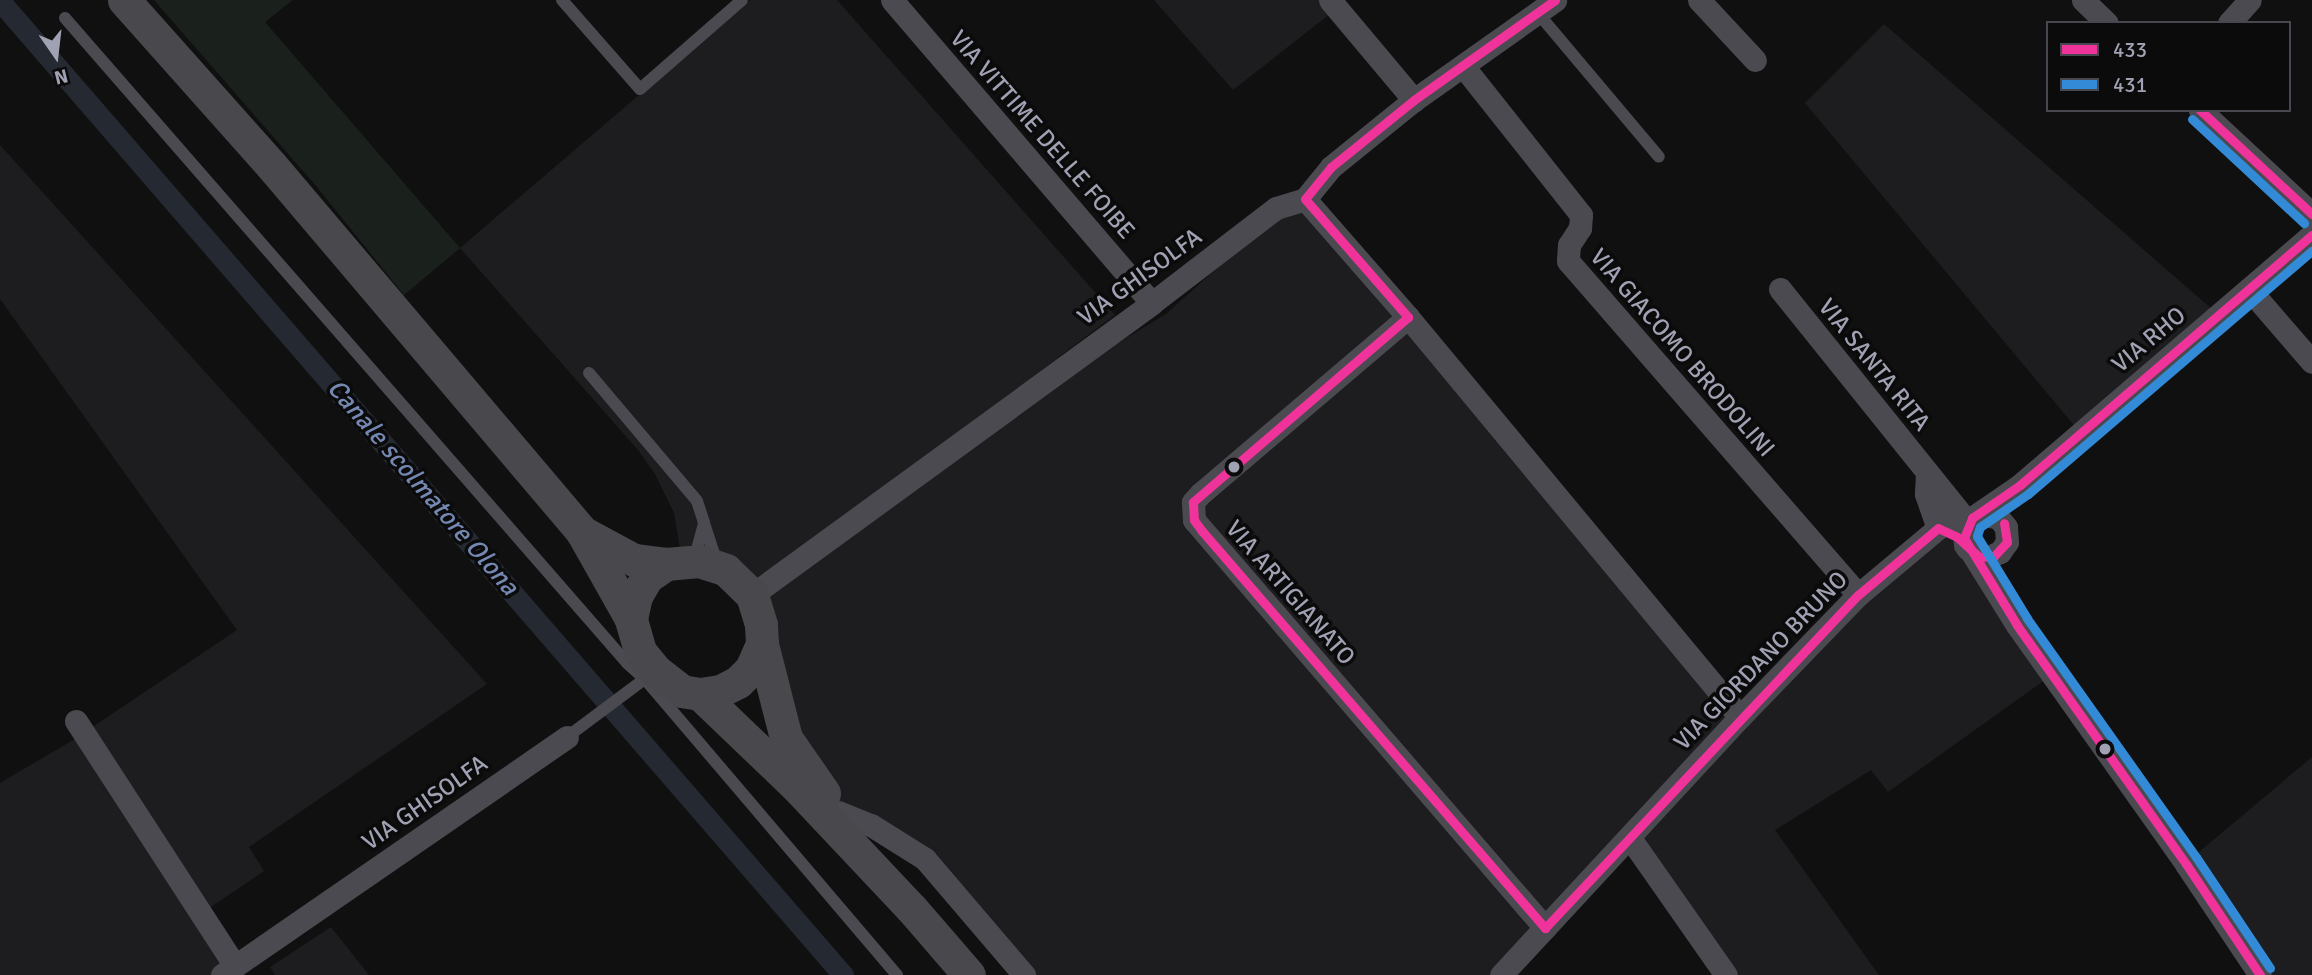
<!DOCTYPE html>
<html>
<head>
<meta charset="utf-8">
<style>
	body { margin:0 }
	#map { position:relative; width:2312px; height:975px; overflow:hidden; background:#101010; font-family:Signika,sans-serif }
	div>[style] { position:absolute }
	.built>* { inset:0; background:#1d1d1f }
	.green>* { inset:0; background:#1a211c }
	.canal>* { height:21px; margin:-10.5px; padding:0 10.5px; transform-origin:10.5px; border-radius:10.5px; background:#242932 }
	.service>* { height:12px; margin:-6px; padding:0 6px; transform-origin:6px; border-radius:6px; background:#4a4a50 }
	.minor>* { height:23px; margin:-11.5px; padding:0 11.5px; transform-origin:11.5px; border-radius:11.5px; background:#4a4a50 }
	.secondary>* { height:33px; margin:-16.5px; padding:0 16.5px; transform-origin:16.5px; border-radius:16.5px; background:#48484d }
	.bus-1>* { height:9px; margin:-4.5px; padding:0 4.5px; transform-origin:4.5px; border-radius:4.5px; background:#ef339a }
	.bus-2>* { height:9px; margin:-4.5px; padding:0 4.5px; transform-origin:4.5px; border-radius:4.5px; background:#338bd7 }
	.dots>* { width:19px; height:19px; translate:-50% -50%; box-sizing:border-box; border:4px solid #0b0b0c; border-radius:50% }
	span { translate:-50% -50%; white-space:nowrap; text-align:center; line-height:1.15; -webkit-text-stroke:7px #0b0b0c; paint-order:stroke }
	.street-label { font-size:24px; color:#a0a2b3 }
	.water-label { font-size:26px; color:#7488b1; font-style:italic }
	.legend { position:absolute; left:2046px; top:21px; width:245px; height:91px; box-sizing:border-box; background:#0b0b0c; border:2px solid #47474f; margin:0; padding:9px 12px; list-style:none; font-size:21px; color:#a0a2b3 }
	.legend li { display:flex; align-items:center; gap:14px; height:35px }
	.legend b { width:35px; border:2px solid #47474f }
	.north { position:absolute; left:21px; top:21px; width:70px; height:70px; -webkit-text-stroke:5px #0b0b0c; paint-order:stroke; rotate:166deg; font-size:19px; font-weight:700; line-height:28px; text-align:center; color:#a0a2b3 }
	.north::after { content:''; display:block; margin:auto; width:24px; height:32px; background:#a0a2b3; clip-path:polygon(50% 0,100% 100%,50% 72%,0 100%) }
</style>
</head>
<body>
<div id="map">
	<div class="built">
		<i style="clip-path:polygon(750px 0,837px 0,1115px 315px,803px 548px,754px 581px,680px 549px,674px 513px,655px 474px,638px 450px,460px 248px)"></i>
		<i style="clip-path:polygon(1154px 0,1326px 0,1335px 10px,1233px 90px)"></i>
		<i style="clip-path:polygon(1884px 24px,2220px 316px,2083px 436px,1805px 103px)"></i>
		<i style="clip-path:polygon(0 145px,487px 684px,249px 847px,264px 871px,208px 909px,238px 954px,218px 975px,0 975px,0 783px,73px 740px,237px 630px,0 299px)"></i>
		<i style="clip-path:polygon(1305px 199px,1748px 712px,1858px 595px,1950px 532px,1957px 537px,2052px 675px,1888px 792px,1871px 770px,1775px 830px,1879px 975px,1726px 975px,1630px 839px,1501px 975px,1024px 975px,925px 859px,854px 816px,810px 776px,752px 595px,1062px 377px,1166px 314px,1273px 218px)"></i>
		<i style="clip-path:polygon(2312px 757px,2312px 975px,2263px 975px,2187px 862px)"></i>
		<i style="clip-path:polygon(331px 927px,369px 975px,275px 975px,270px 967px)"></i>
	</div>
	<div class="green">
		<i style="clip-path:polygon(154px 0,293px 0,265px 22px,460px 248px,404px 295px,317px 187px)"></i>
	</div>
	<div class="canal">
		<i style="left:0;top:1px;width:1288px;rotate:49.12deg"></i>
	</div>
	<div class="service">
		<i style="left:562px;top:0;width:118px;rotate:48.8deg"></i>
		<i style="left:640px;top:89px;width:135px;rotate:-41.1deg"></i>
		<i style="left:1537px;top:12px;width:189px;rotate:49.9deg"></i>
		<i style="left:65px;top:18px;width:855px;rotate:48.93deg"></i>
		<i style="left:627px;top:663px;width:24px;rotate:42deg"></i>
		<i style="left:645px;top:679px;width:389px;rotate:49.6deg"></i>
		<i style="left:589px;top:373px;width:167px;rotate:49.8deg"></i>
		<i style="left:697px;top:501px;width:23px;rotate:72deg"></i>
		<i style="left:695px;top:557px;width:35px;rotate:-75deg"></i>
		<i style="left:704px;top:523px;width:40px;rotate:72deg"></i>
		<i style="left:567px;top:737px;width:104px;rotate:-36.8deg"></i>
	</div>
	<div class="minor">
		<i style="left:892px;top:0;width:399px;rotate:49.4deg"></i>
		<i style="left:1330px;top:0;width:131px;rotate:50deg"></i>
		<i style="left:1699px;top:0;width:82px;rotate:47deg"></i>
		<i style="left:2083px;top:0;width:33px;rotate:44deg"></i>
		<i style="left:2229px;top:23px;width:31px;rotate:-48deg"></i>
		<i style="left:1463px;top:66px;width:190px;rotate:51.6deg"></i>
		<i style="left:1581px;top:215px;width:13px;rotate:94deg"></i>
		<i style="left:1580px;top:228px;width:20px;rotate:123deg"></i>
		<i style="left:1569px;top:245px;width:16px;rotate:94deg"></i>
		<i style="left:1568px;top:261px;width:442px;rotate:49deg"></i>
		<i style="left:2200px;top:110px;width:153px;rotate:42.9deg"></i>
		<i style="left:1305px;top:199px;width:157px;rotate:48.9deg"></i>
		<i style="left:1408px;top:317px;width:520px;rotate:50.31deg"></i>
		<i style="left:1780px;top:289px;width:292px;rotate:51.2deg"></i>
		<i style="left:2249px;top:289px;width:96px;rotate:49.2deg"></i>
		<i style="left:1408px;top:317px;width:273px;rotate:139.6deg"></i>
		<i style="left:1200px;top:494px;width:11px;rotate:131deg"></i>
		<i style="left:1193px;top:502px;width:18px;rotate:87deg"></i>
		<i style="left:1194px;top:520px;width:538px;rotate:49.29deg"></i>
		<i style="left:1927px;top:473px;width:21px;rotate:93deg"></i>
		<i style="left:1926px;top:494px;width:36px;rotate:71deg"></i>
		<i style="left:1965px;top:545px;width:14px;rotate:-94deg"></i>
		<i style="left:1964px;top:531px;width:15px;rotate:-58deg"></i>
		<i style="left:1972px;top:518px;width:58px;rotate:-34.5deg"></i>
		<i style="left:2020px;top:485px;width:384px;rotate:-40.6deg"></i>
		<i style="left:1967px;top:548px;width:15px;rotate:37deg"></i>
		<i style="left:1979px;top:557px;width:7px;rotate:8deg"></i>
		<i style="left:1986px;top:558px;width:15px;rotate:-23deg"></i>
		<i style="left:2000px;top:552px;width:12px;rotate:-55deg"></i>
		<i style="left:2007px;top:542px;width:15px;rotate:-94deg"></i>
		<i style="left:2006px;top:527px;width:13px;rotate:-129deg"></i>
		<i style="left:1998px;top:517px;width:19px;rotate:-174deg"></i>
		<i style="left:1972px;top:553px;width:85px;rotate:58deg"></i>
		<i style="left:2017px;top:625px;width:293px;rotate:54.7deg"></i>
		<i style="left:2186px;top:864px;width:133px;rotate:56.3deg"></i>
		<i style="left:752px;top:595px;width:495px;rotate:-36.1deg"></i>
		<i style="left:1152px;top:303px;width:156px;rotate:-37.5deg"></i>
		<i style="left:1276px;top:208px;width:30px;rotate:-17deg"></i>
		<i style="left:1305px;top:199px;width:41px;rotate:-50.9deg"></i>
		<i style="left:1331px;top:167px;width:107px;rotate:-38.9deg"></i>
		<i style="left:1414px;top:100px;width:173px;rotate:-35.3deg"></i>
		<i style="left:76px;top:721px;width:292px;rotate:57deg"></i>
		<i style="left:838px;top:812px;width:35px;rotate:22deg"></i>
		<i style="left:871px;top:825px;width:64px;rotate:32.2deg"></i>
		<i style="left:925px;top:859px;width:153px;rotate:49.5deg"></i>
		<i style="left:1630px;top:838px;width:167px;rotate:55deg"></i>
		<i style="left:222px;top:975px;width:419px;rotate:-34.6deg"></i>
		<i style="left:1501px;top:975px;width:352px;rotate:-47.2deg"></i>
		<i style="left:1740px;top:717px;width:170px;rotate:-46deg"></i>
		<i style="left:1858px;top:595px;width:104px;rotate:-39.9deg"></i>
		<i style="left:1938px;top:528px;width:19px;rotate:-32deg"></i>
		<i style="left:1954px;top:518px;width:18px"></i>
	</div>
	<div class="secondary">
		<i style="left:124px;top:0;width:221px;rotate:48.3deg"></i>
		<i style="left:271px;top:165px;width:481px;rotate:49.7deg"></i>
		<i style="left:582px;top:532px;width:100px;rotate:60.6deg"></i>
		<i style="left:582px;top:532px;width:59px;rotate:28.3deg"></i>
		<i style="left:634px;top:560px;width:32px;rotate:7deg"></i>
		<i style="left:699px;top:561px;width:28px;rotate:18deg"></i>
		<i style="left:726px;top:570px;width:36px;rotate:44deg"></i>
		<i style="left:752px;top:595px;width:31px;rotate:73deg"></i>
		<i style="left:761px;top:625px;width:19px;rotate:87deg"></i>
		<i style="left:762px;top:644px;width:27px;rotate:114deg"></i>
		<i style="left:751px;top:669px;width:18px;rotate:135deg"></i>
		<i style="left:738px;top:682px;width:20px;rotate:153deg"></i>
		<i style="left:720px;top:691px;width:20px;rotate:171deg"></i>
		<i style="left:700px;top:694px;width:18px;rotate:-171deg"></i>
		<i style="left:682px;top:691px;width:33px;rotate:-142deg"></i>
		<i style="left:656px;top:671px;width:26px;rotate:-129deg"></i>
		<i style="left:640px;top:651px;width:33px;rotate:-106deg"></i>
		<i style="left:631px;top:619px;width:24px;rotate:-78deg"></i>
		<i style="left:636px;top:596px;width:22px;rotate:-60deg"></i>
		<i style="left:647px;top:577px;width:23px;rotate:-34deg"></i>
		<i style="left:666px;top:564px;width:33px;rotate:-5deg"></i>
		<i style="left:762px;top:644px;width:97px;rotate:75.7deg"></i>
		<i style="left:786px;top:738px;width:67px;rotate:55.4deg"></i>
		<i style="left:700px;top:694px;width:133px;rotate:43.8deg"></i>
		<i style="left:796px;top:786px;width:169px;rotate:46.7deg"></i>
		<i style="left:912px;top:909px;width:87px;rotate:49.2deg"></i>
	</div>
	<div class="bus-1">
		<i style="left:1555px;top:0;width:173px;rotate:144.7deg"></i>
		<i style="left:1414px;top:100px;width:107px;rotate:141.1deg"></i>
		<i style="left:1331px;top:167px;width:41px;rotate:129.1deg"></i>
		<i style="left:1305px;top:199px;width:157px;rotate:48.9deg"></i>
		<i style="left:1408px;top:317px;width:284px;rotate:139.3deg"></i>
		<i style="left:1193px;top:502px;width:18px;rotate:87deg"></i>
		<i style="left:1194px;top:520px;width:14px;rotate:54deg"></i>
		<i style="left:1202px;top:531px;width:525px;rotate:49.17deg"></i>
		<i style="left:1545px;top:928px;width:457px;rotate:-46.8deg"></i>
		<i style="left:1858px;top:595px;width:104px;rotate:-39.9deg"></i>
		<i style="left:1938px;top:528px;width:21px;rotate:25deg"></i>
		<i style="left:1957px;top:537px;width:30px;rotate:42deg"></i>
		<i style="left:1979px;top:557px;width:15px;rotate:-4deg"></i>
		<i style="left:1994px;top:556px;width:19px;rotate:-47deg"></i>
		<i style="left:2007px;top:542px;width:19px;rotate:-99deg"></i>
		<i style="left:2200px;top:110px;width:153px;rotate:42.9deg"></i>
		<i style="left:2260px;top:975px;width:133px;rotate:-123.7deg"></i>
		<i style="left:2186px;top:864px;width:293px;rotate:-125.3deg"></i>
		<i style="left:2017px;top:625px;width:102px;rotate:-121.3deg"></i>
		<i style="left:1964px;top:538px;width:22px;rotate:-68deg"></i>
		<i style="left:1972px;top:518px;width:58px;rotate:-34.5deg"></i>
		<i style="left:2020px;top:485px;width:384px;rotate:-40.6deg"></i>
	</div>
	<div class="bus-2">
		<i style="left:2192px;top:119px;width:153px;rotate:42.9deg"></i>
		<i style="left:2270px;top:968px;width:133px;rotate:-123.7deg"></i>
		<i style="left:2196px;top:857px;width:293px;rotate:-125.3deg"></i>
		<i style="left:2027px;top:618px;width:96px;rotate:-121.4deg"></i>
		<i style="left:1977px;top:536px;width:9px;rotate:-72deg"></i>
		<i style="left:1980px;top:527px;width:58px;rotate:-34.5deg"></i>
		<i style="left:2028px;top:494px;width:374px;rotate:-40.6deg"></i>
	</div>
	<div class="dots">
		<i style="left:1234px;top:467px;background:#a0a2b3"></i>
		<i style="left:2105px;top:749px;background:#a0a2b3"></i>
	</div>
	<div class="street-label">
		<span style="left:1042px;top:135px;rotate:49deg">VIA VITTIME DELLE FOIBE</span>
		<span style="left:1140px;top:277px;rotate:-36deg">VIA GHISOLFA</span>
		<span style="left:2149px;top:340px;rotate:-40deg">VIA RHO</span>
		<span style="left:1682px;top:353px;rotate:49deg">VIA GIACOMO BRODOLINI</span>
		<span style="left:1874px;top:365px;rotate:51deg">VIA SANTA RITA</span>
		<span style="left:1290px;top:593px;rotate:49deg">VIA ARTIGIANATO</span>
		<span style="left:1761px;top:661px;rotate:-46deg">VIA GIORDANO BRUNO</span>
		<span style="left:425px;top:803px;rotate:-35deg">VIA GHISOLFA</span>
	</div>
	<div class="water-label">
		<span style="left:422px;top:488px;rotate:49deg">Canale scolmatore Olona</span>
	</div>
	<ul class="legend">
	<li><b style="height:9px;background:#ef339a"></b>433</li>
	<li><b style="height:9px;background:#338bd7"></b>431</li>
	</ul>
	<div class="north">N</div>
</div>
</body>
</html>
